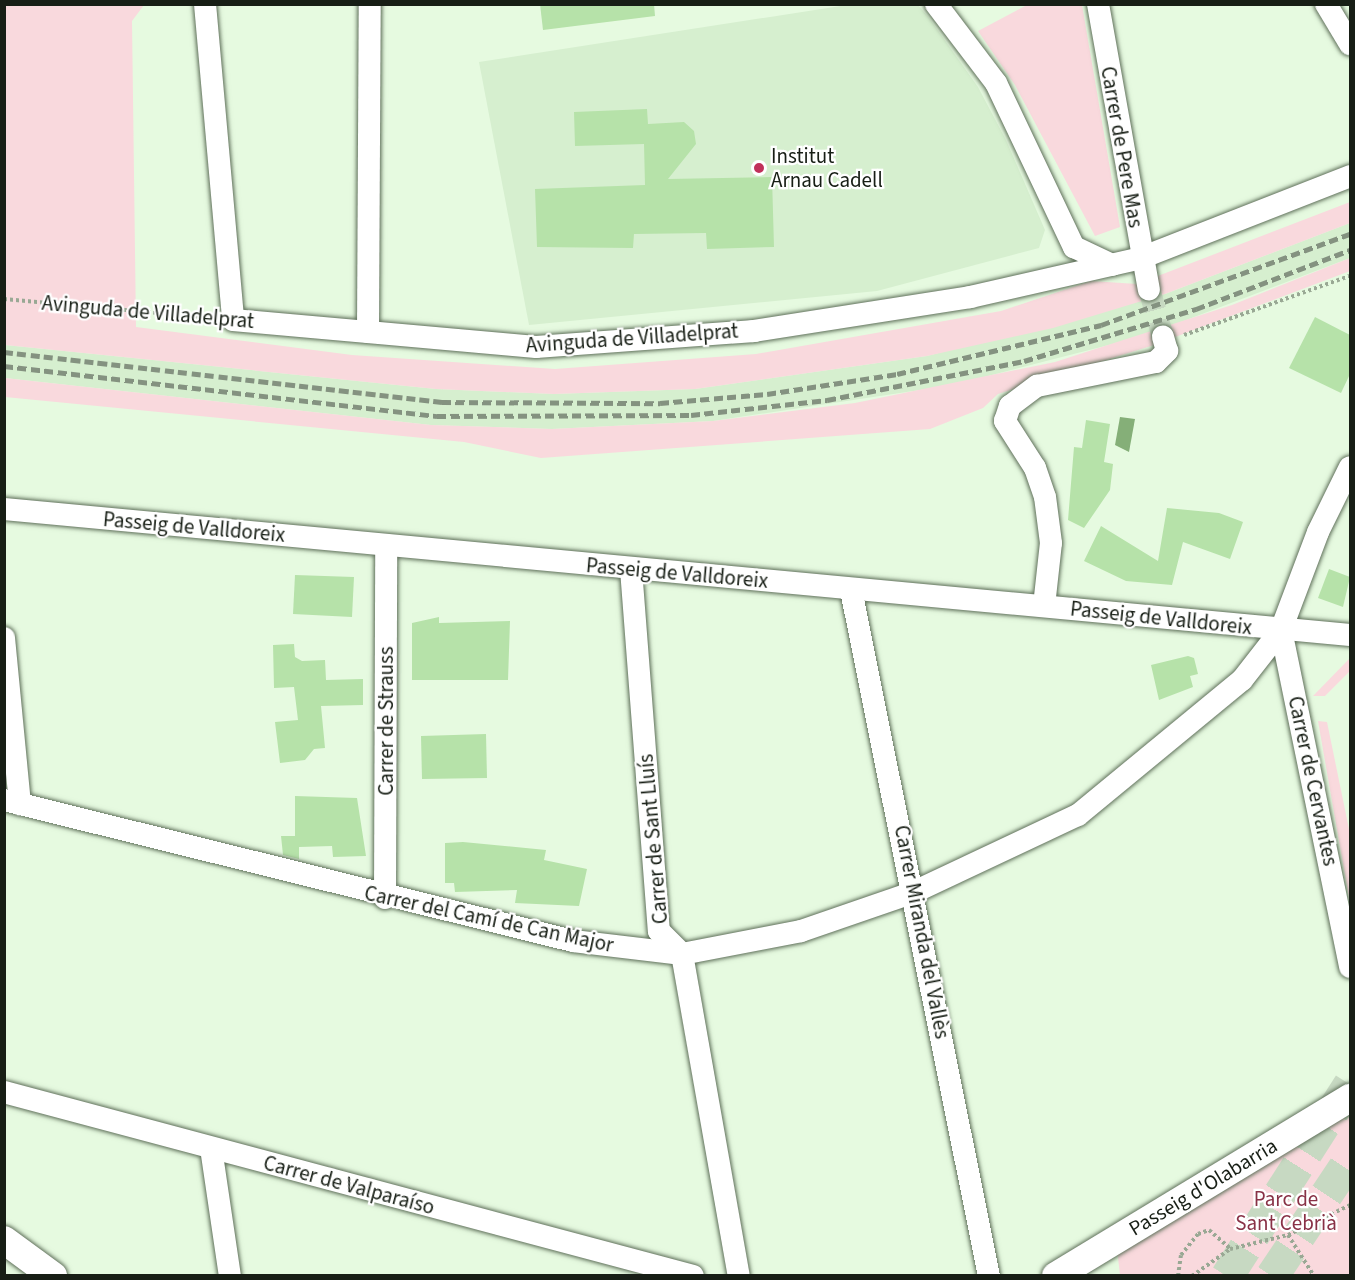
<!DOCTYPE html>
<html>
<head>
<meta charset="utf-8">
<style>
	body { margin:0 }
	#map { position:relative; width:1355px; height:1280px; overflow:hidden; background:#e6fae0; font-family:"Source Sans 3",sans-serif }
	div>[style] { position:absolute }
	.built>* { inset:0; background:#d6efcf }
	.green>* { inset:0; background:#f9d9dd }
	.water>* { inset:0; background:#85af78 }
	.building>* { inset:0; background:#b6e2a9 }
	.minor-tunnel>* { height:22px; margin-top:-11px; transform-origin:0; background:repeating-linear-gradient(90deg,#c7d9c2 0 22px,transparent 0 33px) }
	.highway-tunnel>* { height:33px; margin-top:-16.5px; transform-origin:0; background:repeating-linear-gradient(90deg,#c7d9c2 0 33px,transparent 0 49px) }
	.path>* { height:4px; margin-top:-2px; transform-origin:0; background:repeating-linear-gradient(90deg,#99a894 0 3px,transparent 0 6px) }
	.roads { filter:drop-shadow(0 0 2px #5f705a) drop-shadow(0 0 2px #5f705a) }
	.minor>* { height:22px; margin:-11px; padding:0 11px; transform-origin:11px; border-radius:11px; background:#fff }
	.major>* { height:28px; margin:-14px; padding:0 14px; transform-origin:14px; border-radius:14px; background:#fff }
	.rail>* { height:4.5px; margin-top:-2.25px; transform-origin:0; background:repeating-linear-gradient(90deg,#849280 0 9px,transparent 0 13.5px) }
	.dots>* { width:16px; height:16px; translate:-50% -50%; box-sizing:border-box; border:3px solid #fff; border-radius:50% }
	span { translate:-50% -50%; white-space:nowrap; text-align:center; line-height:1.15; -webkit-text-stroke:4.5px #fff; paint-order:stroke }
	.street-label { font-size:21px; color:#171e15 }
	.poi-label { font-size:21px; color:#171e15 }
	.left { translate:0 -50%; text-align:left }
	.park-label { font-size:21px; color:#883146 }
	.frame { position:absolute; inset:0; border:6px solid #171e15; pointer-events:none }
</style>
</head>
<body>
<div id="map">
	<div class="built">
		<i style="clip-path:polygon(847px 5px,918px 5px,929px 18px,978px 87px,1006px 140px,1045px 230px,1039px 248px,877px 291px,529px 325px,479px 62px)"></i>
		<i style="clip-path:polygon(1350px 223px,1350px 258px,1144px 336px,953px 385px,713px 421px,552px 429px,431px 425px,5px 378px,5px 345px,436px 389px,554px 394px,695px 389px,927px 356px,1165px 294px)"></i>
	</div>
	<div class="green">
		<i style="clip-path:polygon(4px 5px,144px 5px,132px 21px,136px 327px,352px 355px,555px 369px,756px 354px,1001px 311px,1091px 281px,1137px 284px,1350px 202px,1350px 223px,1165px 294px,1053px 328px,927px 356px,695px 389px,554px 394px,436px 389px,5px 345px)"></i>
		<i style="clip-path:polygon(1027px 5px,1082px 5px,1120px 227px,1095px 236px,1015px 85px,978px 31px)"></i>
		<i style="clip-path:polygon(1350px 258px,1350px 271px,1154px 345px,998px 394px,983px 408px,930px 429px,541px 458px,464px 442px,5px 397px,5px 378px,431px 425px,552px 429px,713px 421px,855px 403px,1055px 362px,1232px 305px)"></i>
		<i style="clip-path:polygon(1350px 658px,1350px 671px,1325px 696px,1313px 696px)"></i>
		<i style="clip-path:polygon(1318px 721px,1327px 722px,1350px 834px,1350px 904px)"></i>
		<i style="clip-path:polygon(1350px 1098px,1350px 1275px,1120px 1275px,1116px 1240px)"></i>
	</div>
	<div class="water">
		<i style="clip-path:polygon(1120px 417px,1135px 419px,1129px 452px,1115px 445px)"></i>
	</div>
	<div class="building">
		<i style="clip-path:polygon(540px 4px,654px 4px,655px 16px,543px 30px)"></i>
		<i style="clip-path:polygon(647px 109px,648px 124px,684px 122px,694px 131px,696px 144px,668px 179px,772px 177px,774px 247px,707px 249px,706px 233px,634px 234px,633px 248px,537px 247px,535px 189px,645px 185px,644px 144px,575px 146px,574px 112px)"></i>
		<i style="clip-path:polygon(1315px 317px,1350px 335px,1350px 374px,1341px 393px,1289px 368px)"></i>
		<i style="clip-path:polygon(1086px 420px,1110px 424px,1104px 462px,1113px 464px,1110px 490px,1084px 528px,1068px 520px,1074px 447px,1082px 448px)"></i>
		<i style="clip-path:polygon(1167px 508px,1219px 513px,1243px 522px,1230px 559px,1183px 542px,1172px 585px,1126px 581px,1084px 561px,1101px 526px,1158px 561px)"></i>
		<i style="clip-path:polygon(1329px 569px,1350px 577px,1343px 607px,1318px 598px)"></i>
		<i style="clip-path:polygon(295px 575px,354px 577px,352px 617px,293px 614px)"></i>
		<i style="clip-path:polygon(439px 617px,439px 623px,510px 621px,508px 680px,412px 680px,412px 623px)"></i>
		<i style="clip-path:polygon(294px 644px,295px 657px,302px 661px,325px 660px,326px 680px,363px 679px,363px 705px,321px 706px,325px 748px,314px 749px,305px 760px,280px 763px,275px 722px,298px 720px,294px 687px,274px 688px,273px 645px)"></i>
		<i style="clip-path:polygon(1188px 656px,1194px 658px,1198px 674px,1190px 676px,1193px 687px,1159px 700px,1151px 665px)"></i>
		<i style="clip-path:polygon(486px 734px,487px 778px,422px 779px,421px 736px)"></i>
		<i style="clip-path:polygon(295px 796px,357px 798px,366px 856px,333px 857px,332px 846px,299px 847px,299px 859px,283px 855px,281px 836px,295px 836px)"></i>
		<i style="clip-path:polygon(463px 842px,546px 850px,544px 860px,587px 869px,579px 906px,515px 903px,517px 890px,455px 892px,454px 883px,445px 883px,445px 843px)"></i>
	</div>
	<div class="minor-tunnel">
		<i style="left:1149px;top:289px;width:50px;rotate:73.7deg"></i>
	</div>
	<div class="highway-tunnel">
		<i style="left:1227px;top:1276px;width:228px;rotate:-57.4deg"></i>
		<i style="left:1272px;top:1276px;width:141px;rotate:-56.3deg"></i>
	</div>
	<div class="path">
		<i style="left:4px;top:299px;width:208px;rotate:5.2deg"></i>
		<i style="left:1184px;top:335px;width:176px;rotate:-19.6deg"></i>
		<i style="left:1288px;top:1235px;width:49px;rotate:57.6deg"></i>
		<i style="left:1178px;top:1276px;width:21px;rotate:-82deg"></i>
		<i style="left:1181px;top:1255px;width:27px;rotate:-51deg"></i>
		<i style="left:1198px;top:1234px;width:12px;rotate:-20deg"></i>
		<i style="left:1209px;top:1230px;width:28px;rotate:41deg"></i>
		<i style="left:1192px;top:1276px;width:47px;rotate:-35.4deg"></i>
		<i style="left:1230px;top:1249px;width:60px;rotate:-13.6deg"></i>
		<i style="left:1288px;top:1235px;width:69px;rotate:-25.8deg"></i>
	</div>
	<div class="roads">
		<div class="minor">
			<i style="left:205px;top:4px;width:317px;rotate:84.9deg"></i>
			<i style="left:233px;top:320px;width:304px;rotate:5.1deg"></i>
			<i style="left:536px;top:347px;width:219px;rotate:-4.2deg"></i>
			<i style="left:754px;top:331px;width:219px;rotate:-8.9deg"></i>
			<i style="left:970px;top:297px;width:175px;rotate:-12.8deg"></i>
			<i style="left:1141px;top:258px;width:225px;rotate:-21.4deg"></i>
			<i style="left:936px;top:4px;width:99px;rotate:52.8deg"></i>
			<i style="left:996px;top:83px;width:182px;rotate:64.6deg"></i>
			<i style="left:1074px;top:247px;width:42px;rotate:25.3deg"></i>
			<i style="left:1098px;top:4px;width:290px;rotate:79.9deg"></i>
			<i style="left:1326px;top:4px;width:47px;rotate:59deg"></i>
			<i style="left:368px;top:332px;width:328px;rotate:-89.7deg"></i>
			<i style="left:4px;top:509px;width:1352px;rotate:5.35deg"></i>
			<i style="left:631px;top:569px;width:363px;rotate:85.6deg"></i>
			<i style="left:659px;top:931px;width:33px;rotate:45deg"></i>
			<i style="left:682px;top:954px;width:327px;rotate:80deg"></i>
			<i style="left:851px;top:590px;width:700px;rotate:78.63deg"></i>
			<i style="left:1044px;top:606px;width:63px;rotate:-83.7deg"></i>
			<i style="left:1051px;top:543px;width:46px;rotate:-97.4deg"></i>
			<i style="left:1045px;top:497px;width:31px;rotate:-109deg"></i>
			<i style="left:1035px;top:468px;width:56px;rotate:-122.6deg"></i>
			<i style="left:1005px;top:421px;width:16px;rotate:-72deg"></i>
			<i style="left:1010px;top:406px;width:34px;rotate:-37deg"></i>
			<i style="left:1037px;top:386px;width:121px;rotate:-11.4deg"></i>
			<i style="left:1156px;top:362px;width:16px;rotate:-45deg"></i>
			<i style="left:1167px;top:351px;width:15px;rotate:-106deg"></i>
			<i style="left:1281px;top:630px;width:344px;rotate:78.4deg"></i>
			<i style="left:4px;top:638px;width:167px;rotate:84.5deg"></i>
			<i style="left:4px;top:800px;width:586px;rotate:13.92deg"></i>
			<i style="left:573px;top:941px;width:110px;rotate:6.8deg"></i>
			<i style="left:682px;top:954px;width:121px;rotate:-10.9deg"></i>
			<i style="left:801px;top:931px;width:120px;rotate:-19deg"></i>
			<i style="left:914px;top:892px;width:181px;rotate:-25.2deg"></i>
			<i style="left:1078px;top:815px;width:212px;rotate:-39.5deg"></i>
			<i style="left:1242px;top:680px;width:63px;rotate:-52deg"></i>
			<i style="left:1281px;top:630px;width:105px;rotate:-69.3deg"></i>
			<i style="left:1318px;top:532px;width:72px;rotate:-63.8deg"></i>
			<i style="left:385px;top:898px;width:353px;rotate:-89.8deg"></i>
			<i style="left:4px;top:1092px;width:713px;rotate:14.95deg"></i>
			<i style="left:211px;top:1148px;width:129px;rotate:81.6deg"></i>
		</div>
		<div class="major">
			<i style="left:4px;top:1240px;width:61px;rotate:36.3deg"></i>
			<i style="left:1056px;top:1276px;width:344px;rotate:-31.2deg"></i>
		</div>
	</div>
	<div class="rail">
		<i style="left:4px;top:352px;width:441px;rotate:6.5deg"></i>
		<i style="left:442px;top:402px;width:218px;rotate:0.3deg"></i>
		<i style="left:660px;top:403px;width:107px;rotate:-4.8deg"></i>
		<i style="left:767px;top:394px;width:132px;rotate:-8.7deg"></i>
		<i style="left:897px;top:374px;width:210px;rotate:-13.5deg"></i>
		<i style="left:1101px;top:325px;width:265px;rotate:-20.1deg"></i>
		<i style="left:4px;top:366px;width:436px;rotate:6.6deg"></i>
		<i style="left:437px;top:416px;width:254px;rotate:-0.2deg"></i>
		<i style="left:691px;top:415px;width:137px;rotate:-6.3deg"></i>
		<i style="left:827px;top:400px;width:201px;rotate:-11.2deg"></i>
		<i style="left:1024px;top:361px;width:180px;rotate:-16.8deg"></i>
		<i style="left:1196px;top:309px;width:165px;rotate:-21deg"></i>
	</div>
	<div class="dots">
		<i style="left:759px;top:168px;background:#c0315a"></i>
	</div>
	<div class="street-label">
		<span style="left:1122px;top:147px;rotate:80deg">Carrer de Pere Mas</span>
		<span style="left:148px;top:312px;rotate:5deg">Avinguda de Villadelprat</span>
		<span style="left:632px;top:338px;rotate:-4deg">Avinguda de Villadelprat</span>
		<span style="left:194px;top:527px;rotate:5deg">Passeig de Valldoreix</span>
		<span style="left:677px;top:573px;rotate:5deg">Passeig de Valldoreix</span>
		<span style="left:1161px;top:618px;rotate:6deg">Passeig de Valldoreix</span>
		<span style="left:386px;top:721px;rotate:-90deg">Carrer de Strauss</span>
		<span style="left:1313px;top:781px;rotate:78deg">Carrer de Cervantes</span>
		<span style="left:653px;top:839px;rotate:-95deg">Carrer de Sant Lluís</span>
		<span style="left:489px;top:919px;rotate:12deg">Carrer del Camí de Can Major</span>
		<span style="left:922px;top:932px;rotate:79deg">Carrer Miranda del Vallès</span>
		<span style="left:349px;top:1185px;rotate:15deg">Carrer de Valparaíso</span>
		<span style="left:1203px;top:1187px;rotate:-31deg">Passeig d'Olabarria</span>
	</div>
	<div class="poi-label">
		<span class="left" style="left:771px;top:168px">Institut<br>Arnau Cadell</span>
	</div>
	<div class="park-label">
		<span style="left:1286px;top:1211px">Parc de<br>Sant Cebrià</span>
	</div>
	<div class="frame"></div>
</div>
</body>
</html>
